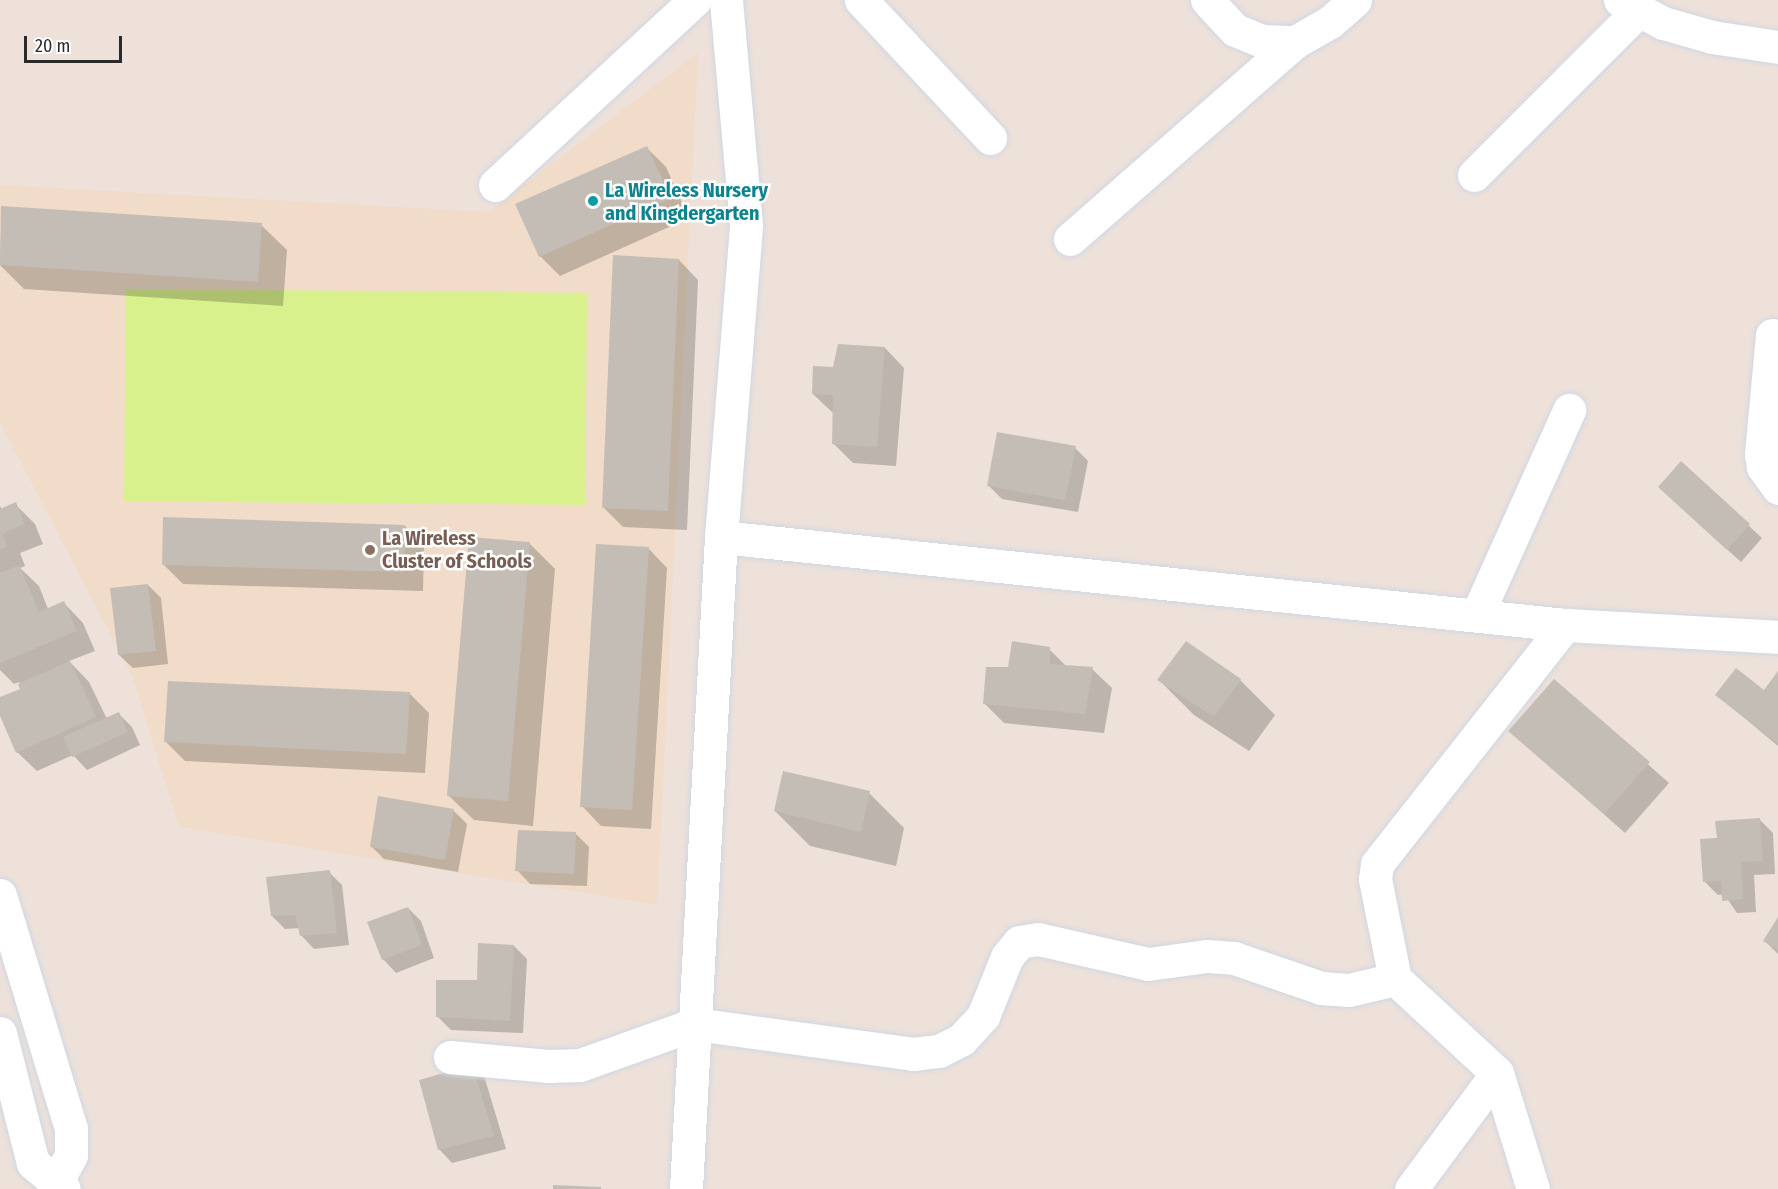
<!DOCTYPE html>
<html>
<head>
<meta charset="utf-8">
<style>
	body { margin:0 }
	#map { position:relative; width:1778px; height:1189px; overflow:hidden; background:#ede1da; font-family:"Fira Sans Condensed",sans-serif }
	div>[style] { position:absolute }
	.education>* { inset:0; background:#f0dcc8 }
	.pitch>* { inset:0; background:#d9f18d }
	.shadow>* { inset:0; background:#0003 }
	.building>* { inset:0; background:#c4bdb6 }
	.roads { filter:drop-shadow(0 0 2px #cfd7e4) drop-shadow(0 0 2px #cfd7e4) }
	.minor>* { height:33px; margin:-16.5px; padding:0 16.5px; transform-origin:16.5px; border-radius:16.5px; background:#fff }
	.dots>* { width:16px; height:16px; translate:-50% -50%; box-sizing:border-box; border:3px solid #fff; border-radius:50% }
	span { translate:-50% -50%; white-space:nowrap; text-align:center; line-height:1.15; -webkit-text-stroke:5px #fff; paint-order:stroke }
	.culture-label { font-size:20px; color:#0d838f; font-weight:700 }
	.left { translate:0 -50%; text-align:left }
	.education-label { font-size:20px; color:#785e54; font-weight:700 }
	.scale { position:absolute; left:24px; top:36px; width:98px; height:27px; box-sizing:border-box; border:3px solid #2a2a2a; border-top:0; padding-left:8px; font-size:18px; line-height:21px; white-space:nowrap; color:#2a2a2a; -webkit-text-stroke:4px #fff; paint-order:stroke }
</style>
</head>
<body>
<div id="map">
	<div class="education">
		<i style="clip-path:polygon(698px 53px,657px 905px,179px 827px,133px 678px,0 422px,0 185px,488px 212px)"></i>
	</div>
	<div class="pitch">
		<i style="clip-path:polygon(126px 289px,587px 293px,585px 505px,124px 501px)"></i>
	</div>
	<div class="shadow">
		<i style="clip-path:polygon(647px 148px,666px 167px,689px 218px,560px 276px,540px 256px)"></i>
		<i style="clip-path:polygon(2px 207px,261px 225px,287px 250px,283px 306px,24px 289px,0 265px)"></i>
		<i style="clip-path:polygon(679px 260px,698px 280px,687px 530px,623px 527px,604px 508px)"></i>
		<i style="clip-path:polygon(885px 348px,904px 368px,896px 466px,853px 463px,834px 444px,833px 413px,813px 394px,835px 368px)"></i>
		<i style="clip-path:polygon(1075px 448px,1088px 461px,1078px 512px,1002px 499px,989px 486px)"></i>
		<i style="clip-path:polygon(1682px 464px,1762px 538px,1741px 562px,1673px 500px)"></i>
		<i style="clip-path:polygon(15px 504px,35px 524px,43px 544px,20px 553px,25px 566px,20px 568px,39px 586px,48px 609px,64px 603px,83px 623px,95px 651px,69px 661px,89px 682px,107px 719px,119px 714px,132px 727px,140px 745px,87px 770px,73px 755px,37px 771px,17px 752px,0 713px,0 699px,22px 689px,19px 682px,14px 684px,0 670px,0 506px,2px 510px)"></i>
		<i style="clip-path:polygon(405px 526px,424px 546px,423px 591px,183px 584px,164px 565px)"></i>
		<i style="clip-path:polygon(530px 544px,555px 569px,533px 826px,474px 820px,448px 795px)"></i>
		<i style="clip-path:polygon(648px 548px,667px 568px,651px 829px,601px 826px,582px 806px)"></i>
		<i style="clip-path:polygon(148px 585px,161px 598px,168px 664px,133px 668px,119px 655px)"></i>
		<i style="clip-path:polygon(1049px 649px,1067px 667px,1092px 669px,1112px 688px,1104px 733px,1004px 723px,985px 704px,1009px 669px)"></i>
		<i style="clip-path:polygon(1778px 674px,1778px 746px,1717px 695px,1764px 692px)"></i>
		<i style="clip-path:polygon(1159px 680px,1240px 680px,1275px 715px,1249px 751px,1194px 715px)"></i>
		<i style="clip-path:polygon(1554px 681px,1669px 783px,1625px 833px,1510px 731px)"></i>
		<i style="clip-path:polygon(409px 693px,429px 713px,425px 773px,185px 761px,166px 742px)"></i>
		<i style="clip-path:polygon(869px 793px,904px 828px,896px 866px,810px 846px,775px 811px)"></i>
		<i style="clip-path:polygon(454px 811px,467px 824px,458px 872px,384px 859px,371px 846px)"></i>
		<i style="clip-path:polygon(1760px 820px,1773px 833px,1775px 874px,1754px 875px,1756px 912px,1737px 913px,1724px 894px,1718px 895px,1705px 882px)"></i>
		<i style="clip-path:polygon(576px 834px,589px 847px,587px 886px,530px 884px,517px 870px)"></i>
		<i style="clip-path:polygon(329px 872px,342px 885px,349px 945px,314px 949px,301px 935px,300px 928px,285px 929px,272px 916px)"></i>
		<i style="clip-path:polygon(408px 908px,421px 921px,434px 958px,396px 973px,383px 959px)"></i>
		<i style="clip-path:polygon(1778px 920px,1778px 954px,1765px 941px)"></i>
		<i style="clip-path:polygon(514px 946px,527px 959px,523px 1033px,451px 1030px,438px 1017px)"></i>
		<i style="clip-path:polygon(472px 1066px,485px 1079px,506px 1149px,452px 1163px,439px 1149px)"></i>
	</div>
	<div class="building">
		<i style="clip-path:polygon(647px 146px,671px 198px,539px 257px,515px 204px)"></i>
		<i style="clip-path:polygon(1px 206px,262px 223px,258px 282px,0 265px)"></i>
		<i style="clip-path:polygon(613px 255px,679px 259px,668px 511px,602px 508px)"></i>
		<i style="clip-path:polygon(838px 344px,885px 347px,877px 447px,832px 444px,833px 395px,812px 394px,813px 366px,833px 367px)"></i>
		<i style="clip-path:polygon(997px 432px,1076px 446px,1065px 500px,987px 486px)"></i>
		<i style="clip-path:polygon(1681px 461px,1750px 524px,1727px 550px,1658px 487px)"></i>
		<i style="clip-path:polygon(16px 502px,24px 524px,2px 534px,7px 546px,0 549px,0 509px)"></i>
		<i style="clip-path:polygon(163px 517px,405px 525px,404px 572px,162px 565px)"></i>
		<i style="clip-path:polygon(469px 537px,530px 542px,508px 801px,447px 796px)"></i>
		<i style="clip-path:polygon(596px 544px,649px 547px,632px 810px,580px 807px)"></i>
		<i style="clip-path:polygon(19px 565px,39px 612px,64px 601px,77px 631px,0 663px,0 573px)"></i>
		<i style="clip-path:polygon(148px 584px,156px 651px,118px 655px,110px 588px)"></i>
		<i style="clip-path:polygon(1012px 641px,1050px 647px,1050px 664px,1093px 667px,1085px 714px,983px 704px,986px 667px,1008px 667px)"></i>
		<i style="clip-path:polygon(1186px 641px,1241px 679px,1214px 717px,1157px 680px)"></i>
		<i style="clip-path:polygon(70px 661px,96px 717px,16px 753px,0 716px,0 697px,20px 689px,18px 684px)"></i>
		<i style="clip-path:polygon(1736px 668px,1764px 690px,1778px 671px,1778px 744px,1715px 695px)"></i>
		<i style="clip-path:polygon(1554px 679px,1650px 762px,1604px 814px,1508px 731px)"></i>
		<i style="clip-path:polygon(168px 681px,410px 692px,406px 754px,164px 742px)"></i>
		<i style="clip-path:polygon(119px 712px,128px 732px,72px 757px,63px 737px)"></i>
		<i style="clip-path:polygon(783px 771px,870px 791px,861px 832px,774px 811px)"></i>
		<i style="clip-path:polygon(378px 796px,454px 809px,445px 860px,370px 847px)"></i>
		<i style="clip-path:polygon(1760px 818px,1763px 861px,1741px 862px,1743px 899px,1722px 901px,1721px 881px,1703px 882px,1700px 839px,1717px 838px,1715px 821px)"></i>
		<i style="clip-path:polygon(518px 830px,576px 832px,574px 874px,515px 871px)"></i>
		<i style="clip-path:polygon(330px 870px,337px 933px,300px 936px,295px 915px,271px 916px,266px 877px)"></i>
		<i style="clip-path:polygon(408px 907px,422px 945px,382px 960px,367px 922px)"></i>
		<i style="clip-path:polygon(1778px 917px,1778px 950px,1763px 941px)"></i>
		<i style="clip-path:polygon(478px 943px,514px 945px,510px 1021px,436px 1017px,436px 980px,477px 980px)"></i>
		<i style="clip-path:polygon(472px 1065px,494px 1136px,438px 1150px,419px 1080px)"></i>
		<i style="clip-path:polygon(553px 1185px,601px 1187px,601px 1189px,553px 1189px)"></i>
	</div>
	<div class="roads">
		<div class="minor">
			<i style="left:861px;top:0;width:189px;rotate:46.9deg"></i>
			<i style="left:1207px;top:0;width:41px;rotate:47deg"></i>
			<i style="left:1235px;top:30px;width:29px;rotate:22deg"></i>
			<i style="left:1262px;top:41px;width:33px;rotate:2deg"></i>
			<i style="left:1295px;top:42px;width:40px;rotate:-29.7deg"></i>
			<i style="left:1330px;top:22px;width:33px;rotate:-41deg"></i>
			<i style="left:1620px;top:0;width:49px;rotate:28.1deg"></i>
			<i style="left:1663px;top:23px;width:51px;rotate:15.9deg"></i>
			<i style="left:1712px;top:37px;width:67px;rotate:8.6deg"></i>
			<i style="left:1474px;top:175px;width:232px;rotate:-45deg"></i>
			<i style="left:495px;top:185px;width:272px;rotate:-42.8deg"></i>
			<i style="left:1070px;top:239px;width:299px;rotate:-41.2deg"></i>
			<i style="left:1772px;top:335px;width:120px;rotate:95.3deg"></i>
			<i style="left:1761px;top:454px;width:13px;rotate:81deg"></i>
			<i style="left:1763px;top:467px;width:26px;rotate:54deg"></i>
			<i style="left:721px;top:537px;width:849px;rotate:5.95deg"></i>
			<i style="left:1565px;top:625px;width:213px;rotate:3.2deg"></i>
			<i style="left:1477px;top:615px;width:225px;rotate:-65.8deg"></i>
			<i style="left:0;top:895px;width:244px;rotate:73.1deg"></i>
			<i style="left:71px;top:1128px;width:27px;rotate:90deg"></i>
			<i style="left:71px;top:1155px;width:38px;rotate:118deg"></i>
			<i style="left:0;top:1033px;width:134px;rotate:75.8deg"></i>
			<i style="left:33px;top:1163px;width:40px;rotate:40deg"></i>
			<i style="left:450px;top:1057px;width:99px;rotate:5.2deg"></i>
			<i style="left:549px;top:1066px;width:31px;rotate:-2deg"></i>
			<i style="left:580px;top:1065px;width:122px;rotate:-19.6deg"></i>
			<i style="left:695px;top:1024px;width:220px;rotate:7.8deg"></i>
			<i style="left:913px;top:1054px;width:26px;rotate:-7deg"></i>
			<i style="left:939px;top:1051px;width:25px;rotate:-27deg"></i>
			<i style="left:961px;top:1040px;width:33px;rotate:-47deg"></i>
			<i style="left:983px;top:1016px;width:64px;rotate:-67.9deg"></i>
			<i style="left:1007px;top:957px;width:19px;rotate:-51deg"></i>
			<i style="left:1019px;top:942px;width:19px;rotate:-9deg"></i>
			<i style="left:1038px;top:939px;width:113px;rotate:12.8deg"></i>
			<i style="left:1148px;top:964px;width:60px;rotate:-7.7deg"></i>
			<i style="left:1207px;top:956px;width:27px;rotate:4deg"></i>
			<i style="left:1234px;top:958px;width:92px;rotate:19deg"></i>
			<i style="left:1321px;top:988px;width:28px;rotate:4deg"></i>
			<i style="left:1349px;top:990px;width:47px;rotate:-13.4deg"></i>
			<i style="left:686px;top:1189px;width:653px;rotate:-86.93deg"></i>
			<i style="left:721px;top:537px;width:313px;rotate:-85.4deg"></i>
			<i style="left:746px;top:225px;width:226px;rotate:-95.1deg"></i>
			<i style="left:1411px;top:1189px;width:144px;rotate:-53.4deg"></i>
			<i style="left:1533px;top:1189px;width:121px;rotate:-107.2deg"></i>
			<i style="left:1497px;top:1073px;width:139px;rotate:-137.3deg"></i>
			<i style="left:1395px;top:979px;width:102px;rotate:-101.3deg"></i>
			<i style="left:1375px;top:879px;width:15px;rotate:-82deg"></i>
			<i style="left:1377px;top:864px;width:304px;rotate:-51.8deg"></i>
		</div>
	</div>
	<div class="dots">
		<i style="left:593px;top:201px;background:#0f9aa8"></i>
		<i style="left:370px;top:550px;background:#8d6e63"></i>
	</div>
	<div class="culture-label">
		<span class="left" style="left:605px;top:202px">La Wireless Nursery<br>and Kingdergarten</span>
	</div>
	<div class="education-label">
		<span class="left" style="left:382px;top:550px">La Wireless<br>Cluster of Schools</span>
	</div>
	<div class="scale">20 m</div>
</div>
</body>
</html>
